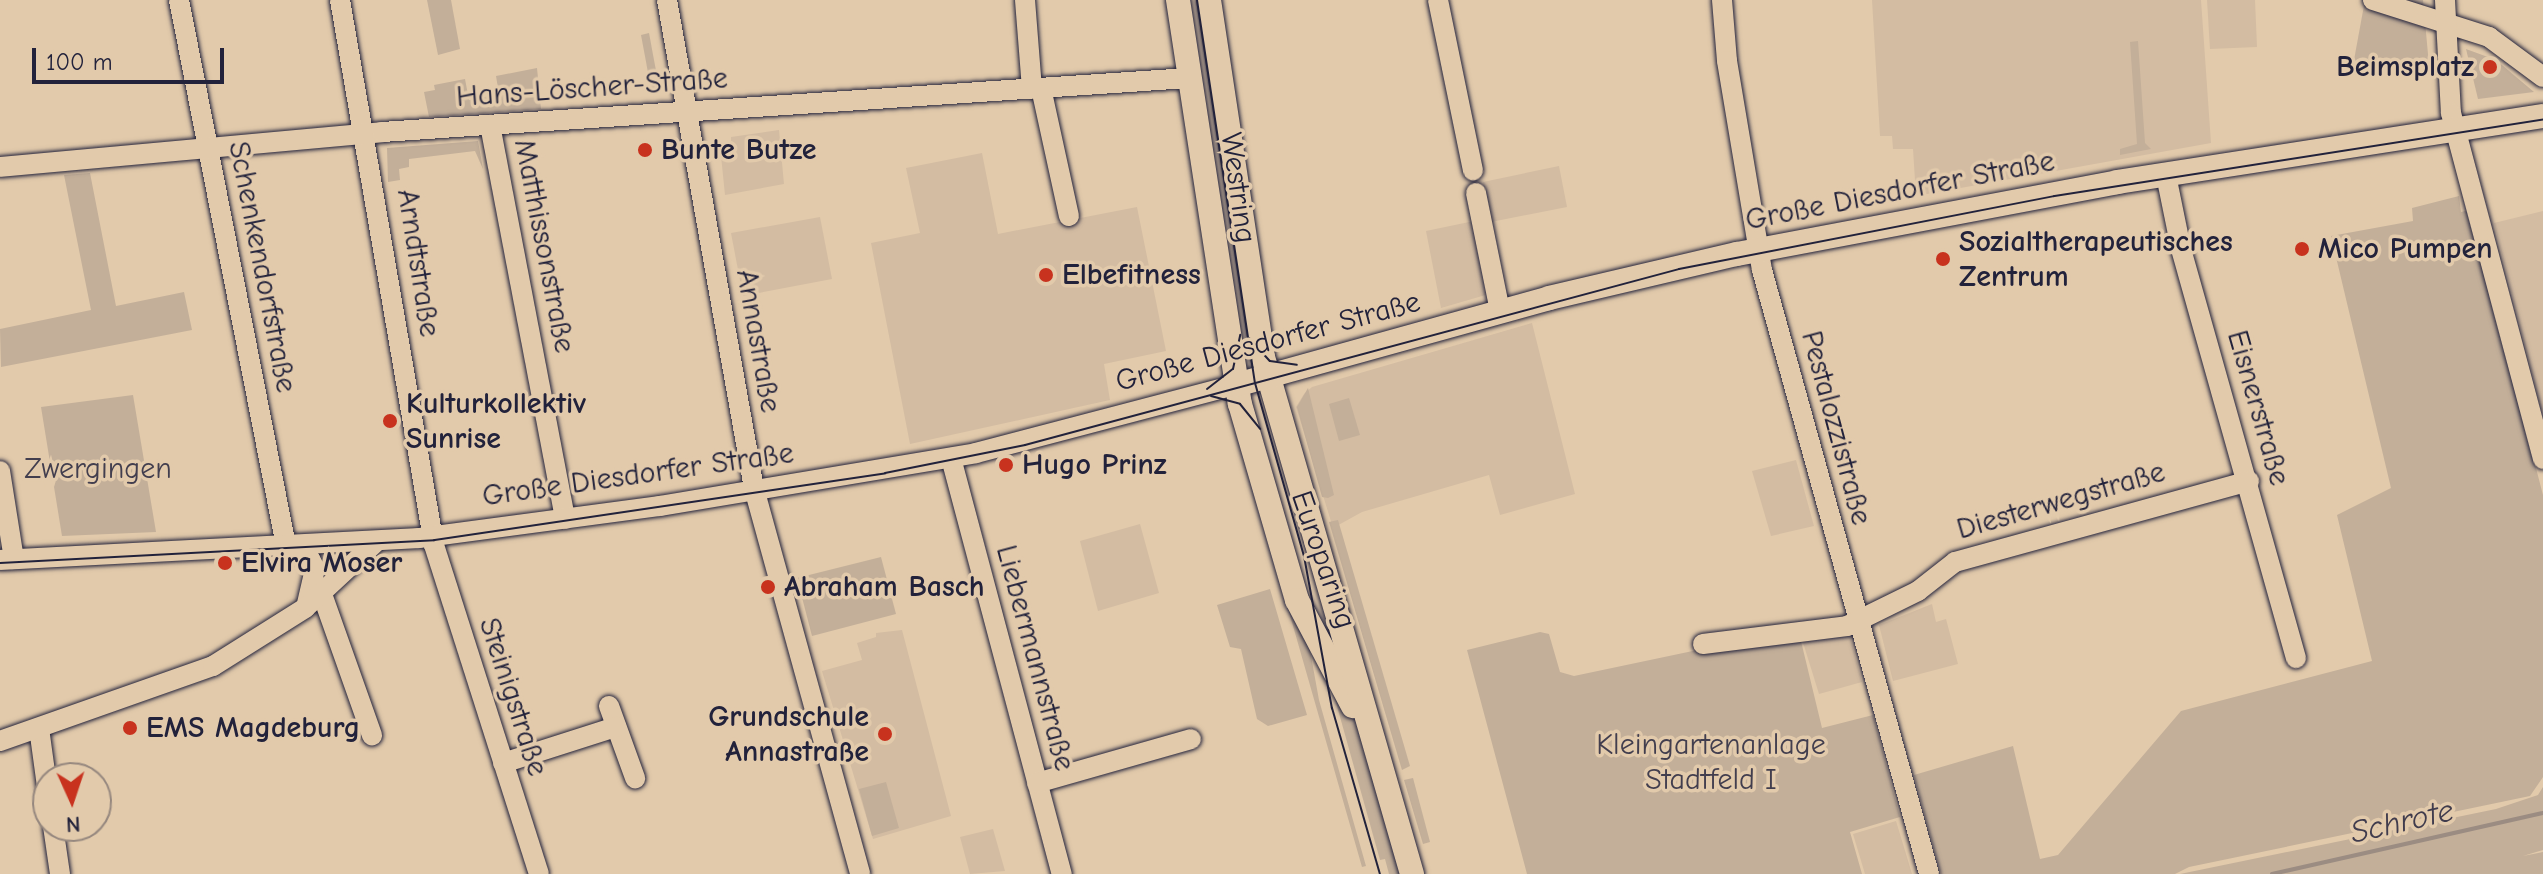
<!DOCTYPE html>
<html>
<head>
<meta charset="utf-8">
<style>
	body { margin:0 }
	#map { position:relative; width:2543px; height:874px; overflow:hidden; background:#e2caab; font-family:"Comic Neue",sans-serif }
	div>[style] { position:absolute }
	.built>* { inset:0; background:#d3bca2 }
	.green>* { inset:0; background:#c3af99 }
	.stream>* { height:4px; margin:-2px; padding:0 2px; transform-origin:2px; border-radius:2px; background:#9b8c82 }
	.roads { filter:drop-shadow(0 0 2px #22223b) drop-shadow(0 0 2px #22223b) }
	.minor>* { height:20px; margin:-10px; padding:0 10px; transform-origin:10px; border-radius:10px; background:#e2caab }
	.major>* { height:24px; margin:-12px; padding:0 12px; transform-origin:12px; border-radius:12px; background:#e2caab }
	.tram>* { height:2px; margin:-1px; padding:0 1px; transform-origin:1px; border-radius:1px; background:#22223b }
	.dots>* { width:22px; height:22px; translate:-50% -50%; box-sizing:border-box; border:4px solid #e2caab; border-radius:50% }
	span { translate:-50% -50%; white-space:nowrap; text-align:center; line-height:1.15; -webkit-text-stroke:7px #e2caab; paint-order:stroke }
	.poi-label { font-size:30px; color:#22223b; font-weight:700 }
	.right { translate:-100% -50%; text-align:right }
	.left { translate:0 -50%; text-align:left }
	.street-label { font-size:30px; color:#22223b }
	.park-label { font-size:30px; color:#423e4e }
	.water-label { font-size:32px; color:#403c4d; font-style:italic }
	.north { position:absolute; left:32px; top:762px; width:80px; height:80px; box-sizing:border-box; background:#e2caab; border:2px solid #95877e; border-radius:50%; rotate:177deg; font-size:22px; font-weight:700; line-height:32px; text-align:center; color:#22223b }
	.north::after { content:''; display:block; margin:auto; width:28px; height:36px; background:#c8321e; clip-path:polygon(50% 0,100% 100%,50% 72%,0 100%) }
	.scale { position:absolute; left:32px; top:48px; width:192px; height:36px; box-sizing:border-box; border:4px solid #22223b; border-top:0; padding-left:10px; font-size:24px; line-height:28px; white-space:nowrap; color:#22223b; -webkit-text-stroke:6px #e2caab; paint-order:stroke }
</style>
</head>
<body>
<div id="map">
	<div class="built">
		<i style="clip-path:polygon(1872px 0,2201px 0,2211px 143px,1916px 196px,1913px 149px,1893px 149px,1892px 136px,1880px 136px)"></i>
		<i style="clip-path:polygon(2207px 0,2255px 0,2257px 47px,2210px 49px)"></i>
		<i style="clip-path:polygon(779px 130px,784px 184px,725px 195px,720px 146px,731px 145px,731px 137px)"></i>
		<i style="clip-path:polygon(982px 153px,998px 234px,1137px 207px,1166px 351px,1104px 364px,1110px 400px,910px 444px,871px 243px,920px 233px,906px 168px)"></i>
		<i style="clip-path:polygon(1559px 166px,1567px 207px,1491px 222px,1483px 182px)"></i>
		<i style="clip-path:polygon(2543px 211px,2543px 416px,2494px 223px)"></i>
		<i style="clip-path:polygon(820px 217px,832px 279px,743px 296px,731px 233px)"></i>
		<i style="clip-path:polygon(1474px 221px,1489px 294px,1441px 308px,1426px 231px)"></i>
		<i style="clip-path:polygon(1532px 323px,1575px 494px,1500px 515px,1489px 475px,1362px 512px,1333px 528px,1296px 407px,1304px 394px,1312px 387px)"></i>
		<i style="clip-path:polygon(1796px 460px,1814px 526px,1771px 536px,1752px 471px)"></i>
		<i style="clip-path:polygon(1140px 524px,1159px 593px,1098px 611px,1080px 541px)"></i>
		<i style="clip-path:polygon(1932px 604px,1936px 622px,1946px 619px,1958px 664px,1893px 681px,1879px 625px)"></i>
		<i style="clip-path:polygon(902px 630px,951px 816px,873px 839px,822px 671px,862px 660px,857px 643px,876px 637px,876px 633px)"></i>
		<i style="clip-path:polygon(1843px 632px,1850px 636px,1862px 682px,1819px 694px,1801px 636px)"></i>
		<i style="clip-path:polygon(1896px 821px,1912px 874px,1865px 874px,1853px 834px)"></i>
		<i style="clip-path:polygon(993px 829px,1005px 871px,970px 874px,960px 837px)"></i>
	</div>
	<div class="green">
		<i style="clip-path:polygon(427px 0,451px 0,460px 49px,438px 55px)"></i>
		<i style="clip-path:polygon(2365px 0,2423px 0,2429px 65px,2369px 69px,2354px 60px)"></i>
		<i style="clip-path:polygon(649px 33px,659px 87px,652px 94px,641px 35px)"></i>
		<i style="clip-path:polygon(2138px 41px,2145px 143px,2151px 149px,2120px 155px,2120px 149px,2137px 144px,2130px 42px)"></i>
		<i style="clip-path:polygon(2466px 49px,2496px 60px,2534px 92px,2478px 99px)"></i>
		<i style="clip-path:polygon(537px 68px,541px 109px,429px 117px,424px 92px,435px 90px,434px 85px,465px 79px,469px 100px,499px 94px,496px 76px)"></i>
		<i style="clip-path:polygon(478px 141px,483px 169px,475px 151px,409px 159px,409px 167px,399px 169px,400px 180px,388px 182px,387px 148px)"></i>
		<i style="clip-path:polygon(90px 173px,116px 306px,184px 292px,192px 330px,1px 367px,0 329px,91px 310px,64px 175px)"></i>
		<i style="clip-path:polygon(2459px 196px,2461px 212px,2469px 210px,2543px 495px,2543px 777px,2530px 796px,2189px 867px,2175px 874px,1941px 874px,1914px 775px,2013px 746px,2040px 859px,2058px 855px,2181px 711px,2372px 661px,2337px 515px,2391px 488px,2331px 236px,2413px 221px,2412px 208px)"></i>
		<i style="clip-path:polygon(1308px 388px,1334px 495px,1328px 498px,1322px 497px,1297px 407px)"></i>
		<i style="clip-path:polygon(133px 395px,156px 532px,62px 536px,41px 407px)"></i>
		<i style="clip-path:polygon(1349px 398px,1360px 435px,1339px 441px,1329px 404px)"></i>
		<i style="clip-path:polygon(1261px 514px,1309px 645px,1319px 700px,1366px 866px,1362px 867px)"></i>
		<i style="clip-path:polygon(1338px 520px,1410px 766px,1402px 770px,1329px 522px)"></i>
		<i style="clip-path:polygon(881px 557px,896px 614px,812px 636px,797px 578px)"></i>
		<i style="clip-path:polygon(1270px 589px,1307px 715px,1268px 726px,1257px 719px,1241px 649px,1230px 647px,1217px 605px)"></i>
		<i style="clip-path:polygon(1540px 632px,1549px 634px,1560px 672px,1574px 676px,1707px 648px,1800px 637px,1822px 728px,1873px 715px,1900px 817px,1850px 832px,1862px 874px,1527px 874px,1467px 650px)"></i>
		<i style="clip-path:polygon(1330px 681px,1356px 720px,1404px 874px,1389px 874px,1385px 859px,1380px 860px)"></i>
		<i style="clip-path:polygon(1413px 778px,1430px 842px,1423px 844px,1404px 780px)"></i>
		<i style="clip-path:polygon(886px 782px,899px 828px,872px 836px,859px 789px)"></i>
		<i style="clip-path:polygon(2543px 787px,2543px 850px,2523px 856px,2543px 852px,2543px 874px,2180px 874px,2496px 809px,2538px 795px)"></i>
	</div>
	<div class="stream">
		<i style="left:2272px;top:874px;width:278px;rotate:-12.7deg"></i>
	</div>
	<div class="roads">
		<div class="minor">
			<i style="left:179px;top:0;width:556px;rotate:78.91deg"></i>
			<i style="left:340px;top:0;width:553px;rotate:80.21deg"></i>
			<i style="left:434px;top:545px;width:345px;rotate:72.3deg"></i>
			<i style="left:667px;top:0;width:500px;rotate:79.9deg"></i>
			<i style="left:755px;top:492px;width:396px;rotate:74.6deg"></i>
			<i style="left:1025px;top:0;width:89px;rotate:85.5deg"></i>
			<i style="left:1438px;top:0;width:174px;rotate:78.4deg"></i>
			<i style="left:1722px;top:0;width:61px;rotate:85.3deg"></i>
			<i style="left:1727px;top:61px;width:212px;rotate:80.5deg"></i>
			<i style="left:1762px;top:270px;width:627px;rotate:74.54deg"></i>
			<i style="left:2373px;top:0;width:122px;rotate:17.7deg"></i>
			<i style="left:2489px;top:37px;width:67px;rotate:36.5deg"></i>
			<i style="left:2445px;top:0;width:113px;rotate:87deg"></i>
			<i style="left:2451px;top:113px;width:358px;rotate:75.1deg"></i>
			<i style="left:1041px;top:88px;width:131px;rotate:77.7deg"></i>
			<i style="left:490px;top:125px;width:401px;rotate:79.2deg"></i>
			<i style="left:0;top:167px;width:384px;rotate:-5.2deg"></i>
			<i style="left:382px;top:132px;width:809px;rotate:-3.83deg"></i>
			<i style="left:2166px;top:175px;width:76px;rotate:78.5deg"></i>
			<i style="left:2181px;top:249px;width:425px;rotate:74.3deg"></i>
			<i style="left:1476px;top:193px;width:120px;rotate:78.5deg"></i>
			<i style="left:951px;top:458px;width:431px;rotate:75.1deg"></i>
			<i style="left:0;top:471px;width:89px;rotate:81deg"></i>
			<i style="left:286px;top:546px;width:27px;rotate:28deg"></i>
			<i style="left:310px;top:559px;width:11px;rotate:63deg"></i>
			<i style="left:315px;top:569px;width:36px;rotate:103deg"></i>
			<i style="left:0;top:560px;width:420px;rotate:-3deg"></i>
			<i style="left:419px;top:538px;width:243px;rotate:-7.6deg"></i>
			<i style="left:660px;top:506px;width:320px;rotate:-9.5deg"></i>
			<i style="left:976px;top:453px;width:269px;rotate:-14.7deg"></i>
			<i style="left:322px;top:594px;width:150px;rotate:70.5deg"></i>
			<i style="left:1703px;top:644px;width:145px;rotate:-7.1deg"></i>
			<i style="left:1847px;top:626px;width:79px;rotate:-26.2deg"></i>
			<i style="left:1918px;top:591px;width:47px;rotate:-38.1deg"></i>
			<i style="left:1955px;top:562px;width:305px;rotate:-15.4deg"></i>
			<i style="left:609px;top:706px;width:77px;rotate:70.1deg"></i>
			<i style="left:39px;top:728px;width:67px;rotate:82.2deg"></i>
			<i style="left:0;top:741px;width:226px;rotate:-19.4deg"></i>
			<i style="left:213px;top:666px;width:109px;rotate:-32.2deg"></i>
			<i style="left:305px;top:608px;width:98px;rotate:-42.9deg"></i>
			<i style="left:503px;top:763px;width:119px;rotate:-17.7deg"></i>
			<i style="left:1037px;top:783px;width:160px;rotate:-15.9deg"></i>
			<i style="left:53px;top:826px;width:49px;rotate:81.7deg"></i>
		</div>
		<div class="major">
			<i style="left:1178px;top:0;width:409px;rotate:81.3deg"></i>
			<i style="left:1240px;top:404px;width:204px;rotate:73.8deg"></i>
			<i style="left:1297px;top:600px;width:120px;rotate:62.2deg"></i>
			<i style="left:1209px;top:0;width:361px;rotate:81.4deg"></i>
			<i style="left:1263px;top:357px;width:538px;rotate:73.92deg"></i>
			<i style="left:1236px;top:385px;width:325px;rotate:-15.5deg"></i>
			<i style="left:1549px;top:298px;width:193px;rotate:-13.2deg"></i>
			<i style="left:1737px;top:254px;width:387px;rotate:-10.7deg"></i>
			<i style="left:2117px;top:182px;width:431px;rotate:-8.8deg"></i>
		</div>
	</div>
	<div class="tram">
		<i style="left:1197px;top:0;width:387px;rotate:81.4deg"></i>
		<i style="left:1255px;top:383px;width:180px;rotate:74.2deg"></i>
		<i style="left:1304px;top:556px;width:155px;rotate:79.6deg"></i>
		<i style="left:1332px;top:708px;width:173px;rotate:73.9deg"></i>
		<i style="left:1249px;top:338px;width:31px;rotate:48deg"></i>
		<i style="left:1270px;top:361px;width:27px;rotate:8deg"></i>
		<i style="left:1207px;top:389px;width:33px;rotate:-38deg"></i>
		<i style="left:1233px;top:369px;width:35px;rotate:-78deg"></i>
		<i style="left:1211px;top:396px;width:30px;rotate:15deg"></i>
		<i style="left:1240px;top:404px;width:32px;rotate:51deg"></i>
		<i style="left:0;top:563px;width:435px;rotate:-3deg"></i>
		<i style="left:434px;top:540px;width:456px;rotate:-8.4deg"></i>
		<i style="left:885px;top:473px;width:143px;rotate:-11.3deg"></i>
		<i style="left:1025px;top:445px;width:677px;rotate:-15.06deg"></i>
		<i style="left:1679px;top:269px;width:382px;rotate:-11deg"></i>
		<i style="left:2054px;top:196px;width:495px;rotate:-8.9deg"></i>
	</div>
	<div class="dots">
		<i style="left:2490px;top:67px;background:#c8321e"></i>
		<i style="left:645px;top:150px;background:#c8321e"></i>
		<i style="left:2302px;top:249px;background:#c8321e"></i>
		<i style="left:1943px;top:259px;background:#c8321e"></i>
		<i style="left:1046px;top:275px;background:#c8321e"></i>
		<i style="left:390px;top:421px;background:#c8321e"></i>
		<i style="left:1006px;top:465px;background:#c8321e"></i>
		<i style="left:225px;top:563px;background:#c8321e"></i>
		<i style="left:768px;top:587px;background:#c8321e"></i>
		<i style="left:130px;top:728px;background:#c8321e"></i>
		<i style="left:885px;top:734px;background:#c8321e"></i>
	</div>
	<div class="poi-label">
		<span class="right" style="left:2474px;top:67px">Beimsplatz</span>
		<span class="left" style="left:661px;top:150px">Bunte Butze</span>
		<span class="left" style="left:1959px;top:259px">Sozialtherapeutisches<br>Zentrum</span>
		<span class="left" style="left:2318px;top:249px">Mico Pumpen</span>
		<span class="left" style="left:1062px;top:275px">Elbefitness</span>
		<span class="left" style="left:406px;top:421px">Kulturkollektiv<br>Sunrise</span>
		<span class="left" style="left:1022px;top:465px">Hugo Prinz</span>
		<span class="left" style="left:241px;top:563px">Elvira Moser</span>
		<span class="left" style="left:784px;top:587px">Abraham Basch</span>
		<span class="right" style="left:869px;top:734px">Grundschule<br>Annastraße</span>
		<span class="left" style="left:146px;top:728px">EMS Magdeburg</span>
	</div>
	<div class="street-label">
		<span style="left:592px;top:88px;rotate:-4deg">Hans-Löscher-Straße</span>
		<span style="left:1238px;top:188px;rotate:82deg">Westring</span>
		<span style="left:1900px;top:191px;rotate:-11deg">Große Diesdorfer Straße</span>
		<span style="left:544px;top:246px;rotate:79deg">Matthissonstraße</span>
		<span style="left:418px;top:263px;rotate:81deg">Arndtstraße</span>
		<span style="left:262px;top:267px;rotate:79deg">Schenkendorfstraße</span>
		<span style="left:758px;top:341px;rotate:80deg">Annastraße</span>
		<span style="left:1268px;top:342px;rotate:-15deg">Große Diesdorfer Straße</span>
		<span style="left:2258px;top:408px;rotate:74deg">Eisnerstraße</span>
		<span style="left:1836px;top:428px;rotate:75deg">Pestalozzistraße</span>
		<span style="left:638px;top:475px;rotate:-8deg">Große Diesdorfer Straße</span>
		<span style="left:2061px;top:501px;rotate:-16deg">Diesterwegstraße</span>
		<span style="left:1323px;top:560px;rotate:71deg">Europaring</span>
		<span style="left:1035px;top:658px;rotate:75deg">Liebermannstraße</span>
		<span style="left:513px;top:697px;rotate:72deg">Steinigstraße</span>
	</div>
	<div class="park-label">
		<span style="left:98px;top:469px">Zwergingen</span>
		<span style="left:1711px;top:762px">Kleingartenanlage<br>Stadtfeld I</span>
	</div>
	<div class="water-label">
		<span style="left:2402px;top:822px;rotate:-13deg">Schrote</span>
	</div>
	<div class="north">N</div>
	<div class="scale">100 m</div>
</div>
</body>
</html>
